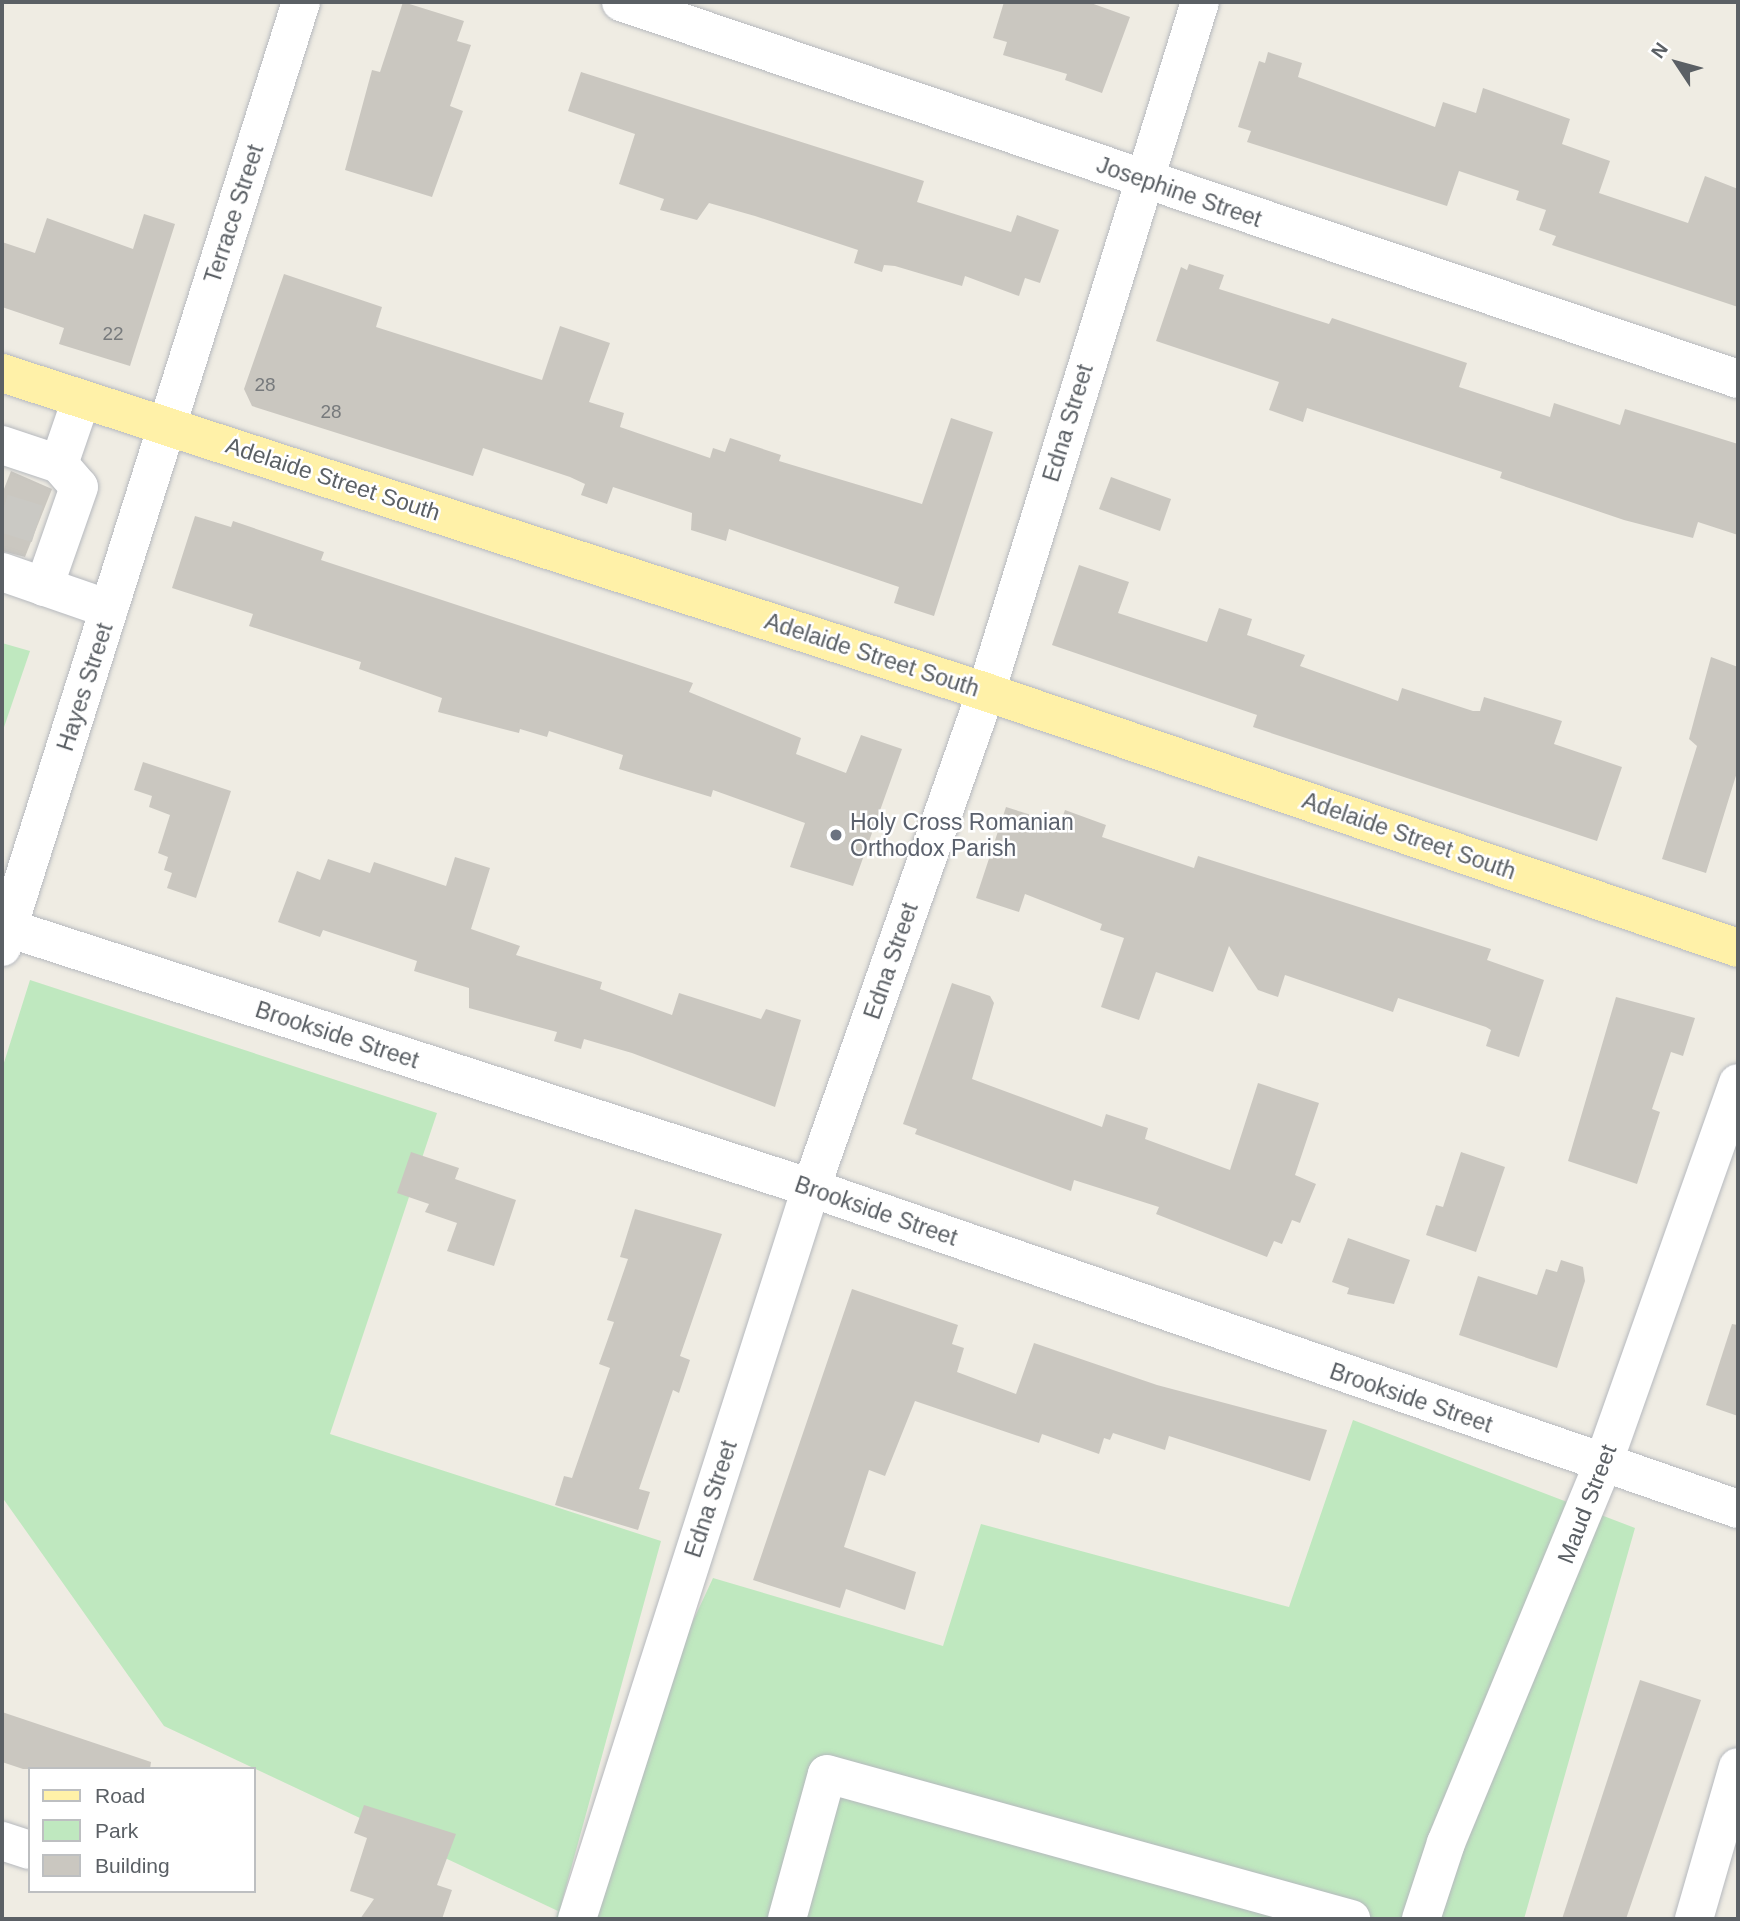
<!DOCTYPE html>
<html>
<head>
<meta charset="utf-8">
<style>
	body { margin:0 }
	#map { position:relative; width:1740px; height:1921px; overflow:hidden; background:#efece3; font-family:Helvetica,sans-serif }
	div>[style] { position:absolute }
	.green>* { inset:0; background:#bfe8bf }
	.building>* { inset:0; background:#cac7c0 }
	.minor-tunnel>* { height:38px; margin-top:-19px; transform-origin:0; background:repeating-linear-gradient(90deg,#cac9c4 0 38px,transparent 0 57px) }
	.roads { filter:drop-shadow(0 0 2px #b6b9be) drop-shadow(0 0 2px #b6b9be) }
	.minor>* { height:38px; margin:-19px; padding:0 19px; transform-origin:19px; border-radius:19px; background:#fff }
	.major>* { height:38px; margin:-19px; padding:0 19px; transform-origin:19px; border-radius:19px; background:#fff1a8 }
	.dots>* { width:19px; height:19px; translate:-50% -50%; box-sizing:border-box; border:4px solid #fff; border-radius:50% }
	span { translate:-50% -50%; white-space:nowrap; text-align:center; line-height:1.15; -webkit-text-stroke:5px #fff; paint-order:stroke }
	.number-label { font-size:19px; color:#777a7c }
	.number-label span { -webkit-text-stroke-width:0 }
	.street-label { font-size:23px; color:#5b6065 }
	.worship-label { font-size:23px; color:#5b616d }
	.left { translate:0 -50%; text-align:left }
	.frame { position:absolute; inset:0; border:4px solid #5b6065; pointer-events:none }
	.legend { position:absolute; left:28px; top:1767px; width:228px; height:126px; box-sizing:border-box; background:#fff; border:2px solid #bdbfc1; margin:0; padding:9px 12px; list-style:none; font-size:21px; color:#5b6065 }
	.legend li { display:flex; align-items:center; gap:14px; height:35px }
	.legend b { width:35px; border:2px solid #bdbfc1 }
	.north { position:absolute; left:1642px; top:28px; width:70px; height:70px; -webkit-text-stroke:5px #fff; paint-order:stroke; rotate:306deg; font-size:19px; font-weight:700; line-height:28px; text-align:center; color:#5b6065 }
	.north::after { content:''; display:block; margin:auto; width:24px; height:32px; background:#5b6065; clip-path:polygon(50% 0,100% 100%,50% 72%,0 100%) }
</style>
</head>
<body>
<div id="map">
	<div class="green">
		<i style="clip-path:polygon(2px 643px,30px 651px,2px 733px)"></i>
		<i style="clip-path:polygon(30px 980px,437px 1113px,330px 1434px,661px 1541px,561px 1905px,713px 1578px,943px 1646px,981px 1524px,1289px 1607px,1353px 1420px,1635px 1528px,1524px 1919px,556px 1919px,558px 1911px,164px 1726px,2px 1497px,2px 1069px)"></i>
	</div>
	<div class="building">
		<i style="clip-path:polygon(403px 2px,464px 21px,457px 41px,471px 45px,450px 106px,463px 111px,432px 197px,345px 170px,372px 70px,380px 72px)"></i>
		<i style="clip-path:polygon(1004px 2px,1088px 2px,1130px 17px,1102px 93px,1065px 80px,1067px 74px,1003px 55px,1007px 42px,993px 38px)"></i>
		<i style="clip-path:polygon(1268px 52px,1302px 63px,1298px 77px,1435px 127px,1443px 102px,1476px 113px,1483px 88px,1570px 119px,1562px 144px,1610px 161px,1599px 193px,1688px 223px,1705px 176px,1738px 189px,1738px 307px,1552px 245px,1556px 236px,1539px 230px,1546px 210px,1516px 200px,1519px 191px,1459px 171px,1447px 206px,1247px 142px,1251px 131px,1238px 127px,1259px 61px,1265px 63px)"></i>
		<i style="clip-path:polygon(581px 72px,924px 181px,917px 202px,1011px 232px,1017px 215px,1059px 230px,1040px 283px,1025px 278px,1019px 296px,965px 276px,962px 286px,895px 266px,884px 265px,882px 272px,854px 263px,858px 250px,755px 216px,709px 203px,697px 220px,660px 210px,664px 199px,619px 184px,635px 134px,568px 111px)"></i>
		<i style="clip-path:polygon(144px 214px,175px 224px,130px 366px,59px 344px,64px 328px,2px 307px,2px 242px,35px 253px,47px 218px,133px 249px)"></i>
		<i style="clip-path:polygon(1189px 264px,1224px 275px,1219px 289px,1329px 324px,1332px 318px,1467px 363px,1459px 387px,1550px 417px,1554px 403px,1620px 425px,1625px 409px,1738px 444px,1738px 535px,1698px 522px,1693px 538px,1624px 520px,1500px 478px,1502px 472px,1307px 408px,1303px 422px,1269px 410px,1279px 382px,1156px 341px,1181px 267px,1187px 270px)"></i>
		<i style="clip-path:polygon(284px 274px,382px 307px,376px 327px,542px 380px,560px 326px,610px 343px,589px 402px,624px 413px,620px 427px,710px 458px,713px 448px,725px 452px,730px 438px,781px 455px,779px 461px,922px 504px,951px 418px,993px 432px,934px 616px,894px 603px,899px 587px,729px 529px,726px 541px,691px 530px,692px 513px,613px 487px,607px 504px,581px 495px,585px 484px,570px 477px,483px 448px,473px 476px,252px 406px,244px 389px)"></i>
		<i style="clip-path:polygon(11px 471px,52px 489px,25px 557px,2px 551px,2px 494px)"></i>
		<i style="clip-path:polygon(1111px 477px,1171px 499px,1160px 531px,1099px 509px)"></i>
		<i style="clip-path:polygon(195px 516px,231px 527px,233px 521px,324px 552px,321px 560px,693px 683px,689px 692px,801px 738px,796px 754px,846px 773px,861px 735px,902px 749px,853px 886px,790px 867px,805px 823px,713px 790px,711px 797px,619px 769px,623px 755px,549px 731px,547px 737px,520px 729px,519px 733px,438px 712px,442px 698px,359px 669px,361px 662px,249px 626px,253px 614px,172px 588px)"></i>
		<i style="clip-path:polygon(1079px 565px,1129px 582px,1118px 613px,1207px 642px,1219px 608px,1252px 619px,1247px 635px,1305px 655px,1300px 666px,1398px 701px,1402px 688px,1473px 711px,1480px 711px,1484px 697px,1562px 721px,1554px 744px,1622px 767px,1597px 841px,1253px 727px,1257px 715px,1052px 645px)"></i>
		<i style="clip-path:polygon(1711px 657px,1738px 667px,1738px 769px,1706px 873px,1662px 859px,1697px 746px,1689px 739px)"></i>
		<i style="clip-path:polygon(143px 762px,231px 791px,196px 898px,167px 888px,172px 873px,164px 870px,168px 857px,158px 853px,170px 815px,149px 807px,152px 796px,134px 790px)"></i>
		<i style="clip-path:polygon(1006px 807px,1060px 824px,1065px 810px,1106px 825px,1102px 837px,1194px 868px,1198px 856px,1491px 949px,1487px 960px,1544px 980px,1519px 1057px,1486px 1046px,1491px 1030px,1486px 1027px,1398px 998px,1393px 1012px,1285px 975px,1278px 997px,1258px 990px,1229px 946px,1213px 992px,1156px 972px,1139px 1020px,1101px 1007px,1124px 938px,1100px 930px,1102px 924px,1025px 894px,1019px 912px,976px 898px)"></i>
		<i style="clip-path:polygon(455px 857px,490px 868px,471px 929px,520px 946px,516px 955px,602px 982px,600px 989px,672px 1015px,679px 993px,761px 1019px,766px 1009px,801px 1020px,775px 1107px,632px 1053px,584px 1039px,581px 1049px,554px 1041px,557px 1032px,469px 1008px,469px 988px,414px 971px,417px 961px,323px 930px,320px 937px,278px 922px,297px 871px,320px 880px,328px 859px,370px 873px,374px 862px,446px 886px)"></i>
		<i style="clip-path:polygon(952px 983px,990px 996px,994px 1003px,972px 1079px,1102px 1127px,1106px 1114px,1148px 1128px,1145px 1139px,1230px 1170px,1258px 1083px,1319px 1103px,1295px 1175px,1316px 1184px,1300px 1223px,1292px 1220px,1282px 1244px,1274px 1241px,1267px 1257px,1156px 1214px,1159px 1207px,1074px 1180px,1071px 1191px,915px 1134px,917px 1129px,903px 1124px)"></i>
		<i style="clip-path:polygon(1616px 997px,1695px 1018px,1683px 1056px,1671px 1052px,1652px 1109px,1660px 1112px,1637px 1184px,1568px 1161px)"></i>
		<i style="clip-path:polygon(411px 1152px,459px 1168px,455px 1179px,516px 1200px,494px 1266px,447px 1251px,457px 1223px,425px 1212px,429px 1204px,397px 1193px)"></i>
		<i style="clip-path:polygon(1461px 1152px,1505px 1167px,1476px 1252px,1426px 1235px,1436px 1205px,1443px 1207px)"></i>
		<i style="clip-path:polygon(635px 1209px,722px 1234px,680px 1356px,690px 1360px,679px 1393px,673px 1390px,639px 1489px,650px 1492px,638px 1530px,555px 1505px,564px 1476px,572px 1478px,610px 1368px,599px 1364px,614px 1322px,607px 1320px,628px 1259px,620px 1257px)"></i>
		<i style="clip-path:polygon(1348px 1238px,1410px 1260px,1394px 1304px,1347px 1294px,1349px 1288px,1332px 1282px)"></i>
		<i style="clip-path:polygon(1561px 1260px,1583px 1267px,1585px 1281px,1557px 1368px,1459px 1335px,1478px 1276px,1537px 1295px,1546px 1269px,1557px 1272px)"></i>
		<i style="clip-path:polygon(852px 1289px,958px 1325px,952px 1344px,964px 1348px,957px 1372px,1016px 1394px,1034px 1343px,1157px 1385px,1327px 1430px,1310px 1481px,1169px 1436px,1165px 1450px,1113px 1433px,1110px 1440px,1104px 1438px,1099px 1454px,1042px 1434px,1039px 1443px,915px 1401px,885px 1476px,869px 1470px,844px 1547px,916px 1572px,905px 1610px,846px 1589px,840px 1608px,753px 1580px)"></i>
		<i style="clip-path:polygon(1732px 1324px,1738px 1325px,1738px 1416px,1706px 1405px)"></i>
		<i style="clip-path:polygon(1640px 1680px,1701px 1700px,1626px 1919px,1562px 1919px)"></i>
		<i style="clip-path:polygon(2px 1712px,151px 1762px,150px 1769px,23px 1769px,2px 1762px)"></i>
		<i style="clip-path:polygon(364px 1805px,456px 1834px,437px 1885px,452px 1890px,442px 1919px,360px 1919px,374px 1899px,350px 1891px,367px 1838px,354px 1833px)"></i>
	</div>
	<div class="minor-tunnel">
		<i style="left:2px;top:513px;width:37px;rotate:17deg"></i>
	</div>
	<div class="roads">
		<div class="minor">
			<i style="left:621px;top:2px;width:1179px;rotate:18.65deg"></i>
			<i style="left:2px;top:445px;width:60px;rotate:18.4deg"></i>
			<i style="left:59px;top:464px;width:30px;rotate:49deg"></i>
			<i style="left:79px;top:487px;width:106px;rotate:109.3deg"></i>
			<i style="left:59px;top:464px;width:68px;rotate:-71deg"></i>
			<i style="left:2px;top:572px;width:113px;rotate:19.1deg"></i>
			<i style="left:8px;top:928px;width:844px;rotate:17.94deg"></i>
			<i style="left:811px;top:1188px;width:981px;rotate:19.1deg"></i>
			<i style="left:2px;top:947px;width:991px;rotate:-72.44deg"></i>
			<i style="left:2px;top:1841px;width:29px;rotate:18deg"></i>
			<i style="left:577px;top:1919px;width:768px;rotate:-72.25deg"></i>
			<i style="left:811px;top:1188px;width:526px;rotate:-70.57deg"></i>
			<i style="left:986px;top:692px;width:722px;rotate:-72.77deg"></i>
			<i style="left:787px;top:1919px;width:150px;rotate:-74.6deg"></i>
			<i style="left:827px;top:1774px;width:544px;rotate:15.47deg"></i>
			<i style="left:1421px;top:1919px;width:80px;rotate:-71.8deg"></i>
			<i style="left:1446px;top:1843px;width:410px;rotate:-67.5deg"></i>
			<i style="left:1603px;top:1464px;width:404px;rotate:-70.5deg"></i>
			<i style="left:1694px;top:1919px;width:158px;rotate:-73.9deg"></i>
		</div>
		<div class="major">
			<i style="left:2px;top:373px;width:1034px;rotate:17.96deg"></i>
			<i style="left:986px;top:692px;width:794px;rotate:18.8deg"></i>
		</div>
	</div>
	<div class="dots">
		<i style="left:836px;top:835px;background:#6b7280"></i>
	</div>
	<div class="number-label">
		<span style="left:113px;top:334px">22</span>
		<span style="left:265px;top:385px">28</span>
		<span style="left:331px;top:412px">28</span>
	</div>
	<div class="street-label">
		<span style="left:1179px;top:192px;rotate:19deg">Josephine Street</span>
		<span style="left:234px;top:214px;rotate:-72deg">Terrace Street</span>
		<span style="left:1068px;top:423px;rotate:-73deg">Edna Street</span>
		<span style="left:333px;top:479px;rotate:18deg">Adelaide Street South</span>
		<span style="left:872px;top:655px;rotate:18deg">Adelaide Street South</span>
		<span style="left:85px;top:687px;rotate:-72deg">Hayes Street</span>
		<span style="left:1409px;top:836px;rotate:19deg">Adelaide Street South</span>
		<span style="left:891px;top:961px;rotate:-71deg">Edna Street</span>
		<span style="left:337px;top:1035px;rotate:18deg">Brookside Street</span>
		<span style="left:876px;top:1211px;rotate:19deg">Brookside Street</span>
		<span style="left:1411px;top:1398px;rotate:19deg">Brookside Street</span>
		<span style="left:711px;top:1499px;rotate:-72deg">Edna Street</span>
		<span style="left:1587px;top:1504px;rotate:-69deg">Maud Street</span>
	</div>
	<div class="worship-label">
		<span class="left" style="left:850px;top:835px">Holy Cross Romanian<br>Orthodox Parish</span>
	</div>
	<div class="frame"></div>
	<ul class="legend">
	<li><b style="height:9px;background:#fff1a8"></b>Road</li>
	<li><b style="height:19px;background:#bfe8bf"></b>Park</li>
	<li><b style="height:19px;background:#cac7c0"></b>Building</li>
	</ul>
	<div class="north">N</div>
</div>
</body>
</html>
